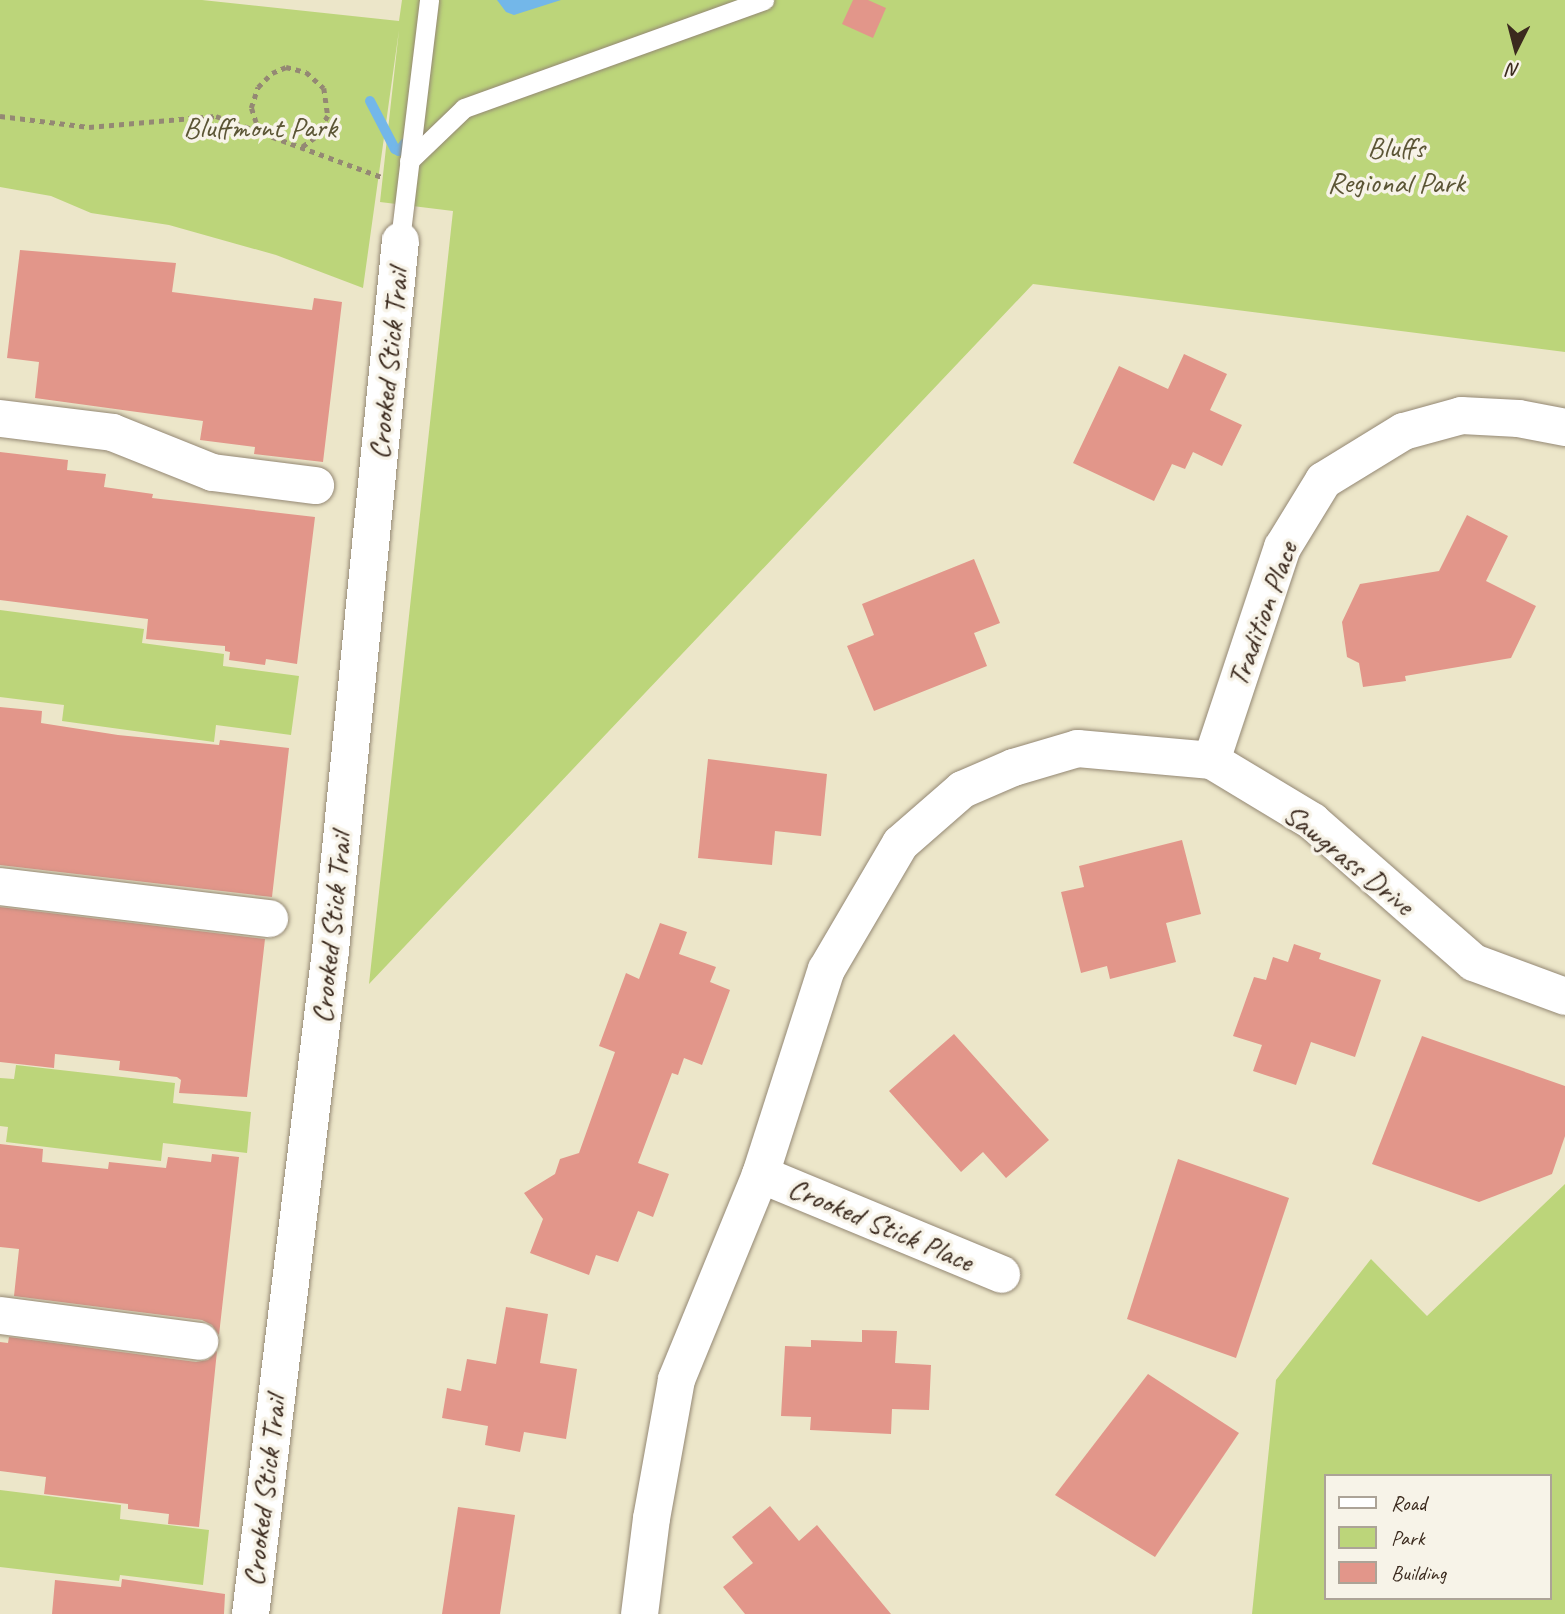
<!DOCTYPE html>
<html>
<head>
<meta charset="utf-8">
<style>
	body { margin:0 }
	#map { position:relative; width:1565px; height:1614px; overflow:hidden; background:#ece6c9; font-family:Caveat,sans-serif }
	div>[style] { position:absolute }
	.green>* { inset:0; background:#bcd57a }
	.water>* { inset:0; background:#73b7e9 }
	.stream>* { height:10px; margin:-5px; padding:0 5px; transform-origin:5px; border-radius:5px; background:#73b7e9 }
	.building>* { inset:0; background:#e2968a }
	.path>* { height:4.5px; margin-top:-2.25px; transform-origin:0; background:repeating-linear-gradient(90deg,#948874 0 5px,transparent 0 10px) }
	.roads { filter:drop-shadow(0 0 2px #948874) drop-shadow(0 0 2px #948874) }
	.service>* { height:19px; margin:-9.5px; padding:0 9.5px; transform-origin:9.5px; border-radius:9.5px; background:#fff }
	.minor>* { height:37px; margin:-18.5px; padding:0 18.5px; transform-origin:18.5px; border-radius:18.5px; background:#fff }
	span { translate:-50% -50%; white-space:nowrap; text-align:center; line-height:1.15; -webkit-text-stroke:7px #f7f3e8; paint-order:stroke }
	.park-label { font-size:30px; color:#5b5535 }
	.street-label { font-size:30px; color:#3b2a1e }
	.legend { position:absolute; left:1324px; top:1474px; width:228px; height:126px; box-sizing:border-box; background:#f7f3e8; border:2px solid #aca397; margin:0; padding:9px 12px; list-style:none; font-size:21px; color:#3b2a1e }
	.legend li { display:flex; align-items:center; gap:14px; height:35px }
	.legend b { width:35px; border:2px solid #aca397 }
	.north { position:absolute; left:1481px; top:14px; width:70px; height:70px; -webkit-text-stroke:5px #f7f3e8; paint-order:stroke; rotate:186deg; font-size:19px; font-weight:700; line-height:28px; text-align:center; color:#3b2a1e }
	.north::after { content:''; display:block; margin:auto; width:24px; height:32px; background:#3b2a1e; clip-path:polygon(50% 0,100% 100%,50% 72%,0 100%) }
</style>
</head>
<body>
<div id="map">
	<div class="green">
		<i style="clip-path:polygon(0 0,202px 0,399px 21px,402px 0,1565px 0,1565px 352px,1033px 284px,369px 984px,453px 211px,380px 202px,399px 30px,363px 288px,276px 255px,169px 225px,91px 213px,51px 196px,0 187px)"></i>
		<i style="clip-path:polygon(0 610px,144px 629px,142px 643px,224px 654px,223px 666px,299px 676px,291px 735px,216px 725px,214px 742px,62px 721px,64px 705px,0 697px)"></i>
		<i style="clip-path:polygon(16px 1065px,175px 1083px,173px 1103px,251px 1112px,247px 1153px,163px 1143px,161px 1161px,6px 1142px,8px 1127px,0 1126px,0 1078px,14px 1079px)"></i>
		<i style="clip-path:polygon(evenodd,1565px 1184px,1565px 1614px,1252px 1614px,1276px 1380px,1371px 1259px,1427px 1316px,1565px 1184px,1325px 1476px,1549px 1476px,1549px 1598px,1325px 1598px,1325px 1476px)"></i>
		<i style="clip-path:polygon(0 1490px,121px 1505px,120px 1519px,209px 1530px,203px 1585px,120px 1575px,119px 1581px,0 1567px)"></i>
	</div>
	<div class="water">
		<i style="clip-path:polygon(497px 0,561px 0,514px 15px,506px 12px)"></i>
	</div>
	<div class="stream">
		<i style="left:370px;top:101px;width:54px;rotate:62.5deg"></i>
		<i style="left:395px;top:149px;width:4px;rotate:27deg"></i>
		<i style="left:399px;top:151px;width:10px;rotate:-53deg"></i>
	</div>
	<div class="building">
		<i style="clip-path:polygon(853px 0,868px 0,886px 8px,873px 38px,842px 24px)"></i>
		<i style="clip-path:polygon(20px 250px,176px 263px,172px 292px,312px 310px,314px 298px,342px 302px,323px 462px,254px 454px,255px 447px,200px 440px,203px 421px,35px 398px,39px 362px,7px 358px)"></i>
		<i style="clip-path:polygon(1184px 354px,1227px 374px,1210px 410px,1242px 425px,1222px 466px,1193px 452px,1185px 469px,1172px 464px,1154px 501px,1073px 463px,1119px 366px,1168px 389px)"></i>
		<i style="clip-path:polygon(0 452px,68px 460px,67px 470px,106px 474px,104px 487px,153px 494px,152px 498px,315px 517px,297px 664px,266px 659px,265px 665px,229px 660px,230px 652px,225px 651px,225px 646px,146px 639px,148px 619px,0 600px)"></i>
		<i style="clip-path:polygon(1467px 515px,1508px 536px,1486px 581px,1536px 606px,1511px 658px,1405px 676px,1406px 681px,1363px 687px,1359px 663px,1347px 657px,1342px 622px,1360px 584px,1439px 571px)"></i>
		<i style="clip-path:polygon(974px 559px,1000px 623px,974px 633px,987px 666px,874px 711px,847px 646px,874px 635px,862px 604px)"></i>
		<i style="clip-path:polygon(0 707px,42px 711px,41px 723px,118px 735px,219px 745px,220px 740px,289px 748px,272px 897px,0 865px)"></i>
		<i style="clip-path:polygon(708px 759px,827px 774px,821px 836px,775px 831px,772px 865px,698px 858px)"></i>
		<i style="clip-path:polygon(1182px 840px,1201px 914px,1166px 923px,1176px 962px,1110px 979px,1107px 966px,1081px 973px,1061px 892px,1084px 887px,1079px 866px)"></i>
		<i style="clip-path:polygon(0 907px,265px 939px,247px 1097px,179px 1093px,181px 1080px,177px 1077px,119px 1070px,120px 1061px,55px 1054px,54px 1068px,0 1062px)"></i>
		<i style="clip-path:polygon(660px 923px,687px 932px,679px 954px,716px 967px,710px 982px,730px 990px,702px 1065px,684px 1058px,678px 1075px,672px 1073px,638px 1163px,669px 1174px,653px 1217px,638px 1211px,618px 1262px,596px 1255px,589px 1275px,530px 1253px,543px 1219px,524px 1193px,555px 1174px,560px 1159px,579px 1153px,615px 1052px,599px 1046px,626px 973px,639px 979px)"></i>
		<i style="clip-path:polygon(1294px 944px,1321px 953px,1319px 959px,1381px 980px,1355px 1057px,1311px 1042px,1296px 1085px,1253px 1071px,1262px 1045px,1233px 1036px,1254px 977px,1266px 980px,1273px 957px,1288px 962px)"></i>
		<i style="clip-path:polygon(954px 1034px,1049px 1140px,1006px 1178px,983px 1152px,961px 1172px,889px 1091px)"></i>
		<i style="clip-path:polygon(1422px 1036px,1565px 1086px,1565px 1136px,1552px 1174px,1479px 1202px,1372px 1164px)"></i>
		<i style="clip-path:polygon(0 1144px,43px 1149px,42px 1162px,108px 1169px,109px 1162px,166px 1168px,168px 1157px,211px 1162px,212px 1154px,239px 1157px,219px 1335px,212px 1325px,202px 1320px,14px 1296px,19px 1249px,0 1247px)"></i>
		<i style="clip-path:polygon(1178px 1159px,1289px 1198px,1236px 1358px,1127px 1319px)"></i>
		<i style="clip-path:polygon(506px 1307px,548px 1314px,540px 1363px,577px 1369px,566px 1439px,524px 1432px,520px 1452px,485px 1445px,488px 1426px,442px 1418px,447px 1388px,461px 1391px,467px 1359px,496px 1364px)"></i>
		<i style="clip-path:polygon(862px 1330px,897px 1331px,895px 1363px,931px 1365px,929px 1410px,892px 1409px,891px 1434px,810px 1430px,811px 1417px,781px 1416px,785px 1346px,811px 1347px,811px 1340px,862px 1342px)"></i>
		<i style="clip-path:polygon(9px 1337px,196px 1362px,208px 1360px,217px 1351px,199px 1527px,168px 1524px,169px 1514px,128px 1509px,128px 1504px,44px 1494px,46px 1477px,0 1471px,0 1342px,8px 1343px)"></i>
		<i style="clip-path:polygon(1148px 1374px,1239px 1433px,1155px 1557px,1055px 1495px)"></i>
		<i style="clip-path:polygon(770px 1506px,799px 1541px,817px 1525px,891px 1614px,745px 1614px,723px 1587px,753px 1563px,732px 1537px)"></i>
		<i style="clip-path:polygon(458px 1507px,515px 1515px,500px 1614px,442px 1614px)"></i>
		<i style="clip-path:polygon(122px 1579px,225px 1594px,224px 1614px,52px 1614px,55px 1580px,121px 1587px)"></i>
	</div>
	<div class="path">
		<i style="left:0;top:116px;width:90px;rotate:7deg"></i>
		<i style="left:89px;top:127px;width:127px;rotate:-5deg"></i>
		<i style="left:216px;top:116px;width:177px;rotate:20.2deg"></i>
		<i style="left:259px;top:132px;width:25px;rotate:-108deg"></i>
		<i style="left:251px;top:108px;width:22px;rotate:-72deg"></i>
		<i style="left:258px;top:87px;width:20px;rotate:-45deg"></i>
		<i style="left:272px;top:73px;width:15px;rotate:-23deg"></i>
		<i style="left:286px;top:67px;width:21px;rotate:14deg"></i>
		<i style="left:306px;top:72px;width:24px;rotate:42deg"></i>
		<i style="left:324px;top:88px;width:28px;rotate:82deg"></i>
		<i style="left:328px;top:116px;width:26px;rotate:121deg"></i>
		<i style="left:315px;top:138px;width:17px;rotate:144deg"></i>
	</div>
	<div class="roads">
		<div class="service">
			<i style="left:409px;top:161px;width:76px;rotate:-43.9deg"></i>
			<i style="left:464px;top:108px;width:319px;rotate:-19.8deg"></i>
			<i style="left:400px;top:240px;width:242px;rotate:-83.1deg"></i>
		</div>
		<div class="minor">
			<i style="left:0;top:418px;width:113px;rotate:7.1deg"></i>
			<i style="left:112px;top:432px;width:108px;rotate:21.8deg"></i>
			<i style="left:212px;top:472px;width:104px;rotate:7.2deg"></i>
			<i style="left:1211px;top:760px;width:225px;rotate:-71.6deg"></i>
			<i style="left:1282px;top:547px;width:79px;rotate:-58.5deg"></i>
			<i style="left:1323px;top:480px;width:94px;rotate:-31.5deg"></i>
			<i style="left:1403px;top:431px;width:60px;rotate:-15.4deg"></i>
			<i style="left:1461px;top:415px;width:57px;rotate:3deg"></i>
			<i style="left:1518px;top:418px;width:48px;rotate:10.8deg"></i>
			<i style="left:0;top:886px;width:271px;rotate:6.8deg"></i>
			<i style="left:760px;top:1174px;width:261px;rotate:22.5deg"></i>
			<i style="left:0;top:1315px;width:201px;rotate:7.4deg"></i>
			<i style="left:250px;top:1614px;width:669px;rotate:-83.13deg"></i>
			<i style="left:330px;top:950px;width:713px;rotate:-84.37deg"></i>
			<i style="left:639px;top:1614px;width:97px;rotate:-82.9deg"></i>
			<i style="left:651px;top:1518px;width:141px;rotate:-79.8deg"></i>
			<i style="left:676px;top:1379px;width:222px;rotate:-67.7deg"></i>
			<i style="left:760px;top:1174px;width:215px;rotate:-72.2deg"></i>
			<i style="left:826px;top:969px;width:146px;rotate:-59.6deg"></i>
			<i style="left:900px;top:843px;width:82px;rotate:-41.1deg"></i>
			<i style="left:962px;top:789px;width:56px;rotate:-23.3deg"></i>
			<i style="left:1013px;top:767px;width:67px;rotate:-16.5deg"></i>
			<i style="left:1077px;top:748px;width:135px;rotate:5.1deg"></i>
			<i style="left:1211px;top:760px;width:118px;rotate:31.1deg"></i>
			<i style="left:1312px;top:821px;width:214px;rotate:41.2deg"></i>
			<i style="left:1473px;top:962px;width:98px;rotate:20.3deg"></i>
		</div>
	</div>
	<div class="park-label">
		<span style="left:260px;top:127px">Bluffmont Park</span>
		<span style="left:1396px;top:164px">Bluffs<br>Regional Park</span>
	</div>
	<div class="street-label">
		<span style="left:388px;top:364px;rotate:-84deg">Crooked Stick Trail</span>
		<span style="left:1262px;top:614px;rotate:-70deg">Tradition Place</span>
		<span style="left:1349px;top:859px;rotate:39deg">Sawgrass Drive</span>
		<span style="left:331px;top:928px;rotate:-84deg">Crooked Stick Trail</span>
		<span style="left:881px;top:1224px;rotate:23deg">Crooked Stick Place</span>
		<span style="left:264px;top:1491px;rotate:-83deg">Crooked Stick Trail</span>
	</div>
	<ul class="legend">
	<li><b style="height:9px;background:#fff"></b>Road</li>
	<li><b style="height:19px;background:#bcd57a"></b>Park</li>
	<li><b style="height:19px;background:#e2968a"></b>Building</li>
	</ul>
	<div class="north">N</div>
</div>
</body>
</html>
